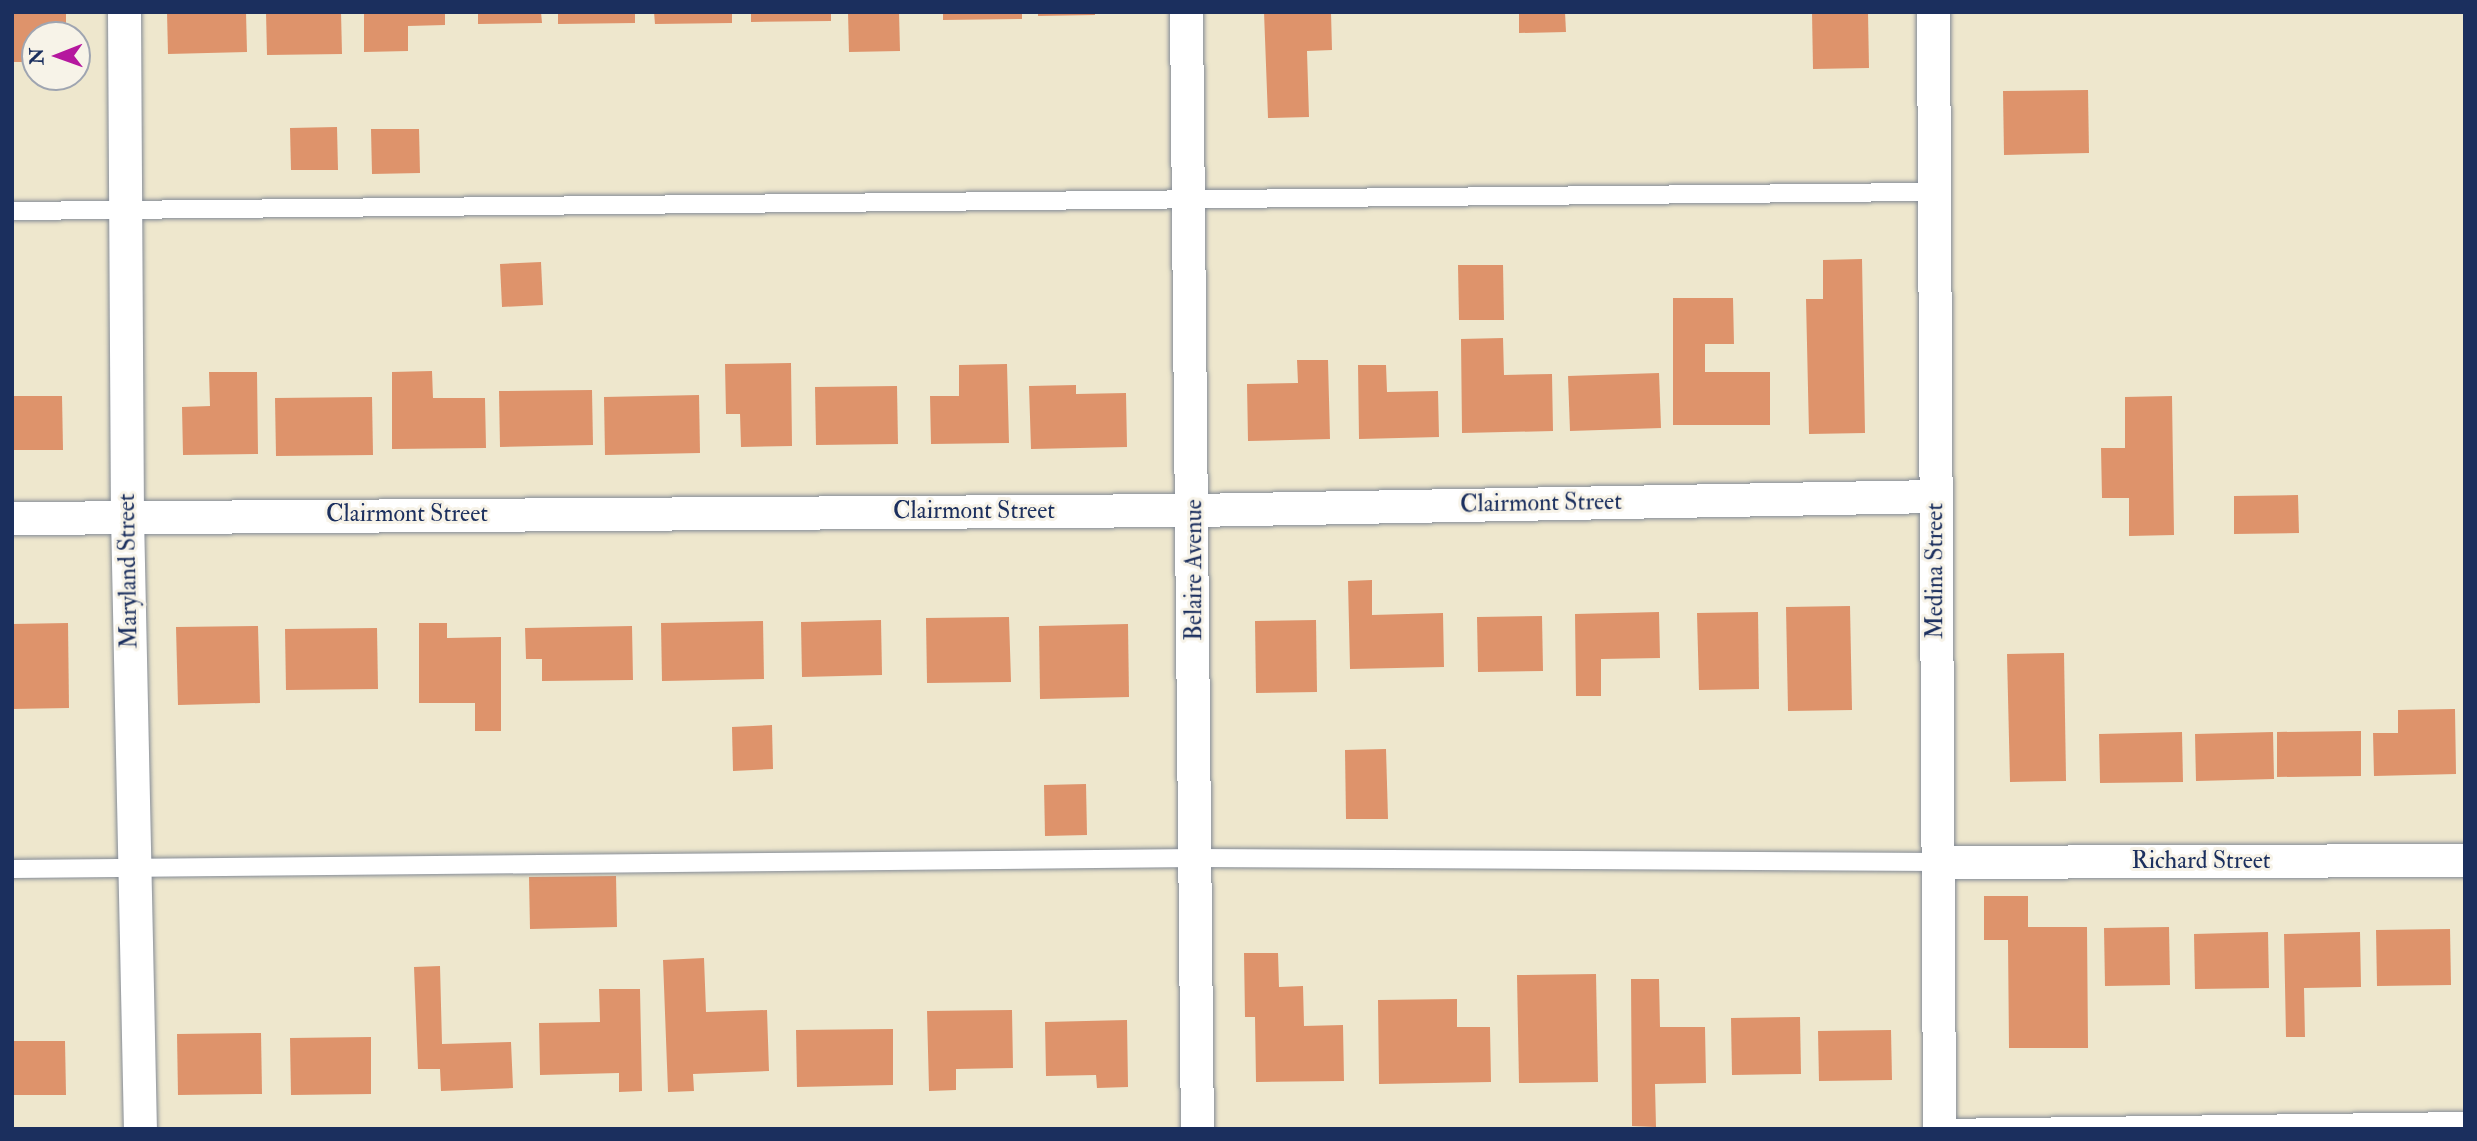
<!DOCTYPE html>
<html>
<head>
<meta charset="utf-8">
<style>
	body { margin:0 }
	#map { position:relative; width:2477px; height:1141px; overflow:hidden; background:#eee7cd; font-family:"IM FELL Double Pica",serif }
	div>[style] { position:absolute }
	.building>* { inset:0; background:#de936b }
	.roads { filter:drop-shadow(0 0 2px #848b96) drop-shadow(0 0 2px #848b96) }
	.service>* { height:18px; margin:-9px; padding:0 9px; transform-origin:9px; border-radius:9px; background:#fff }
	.minor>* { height:33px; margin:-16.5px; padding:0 16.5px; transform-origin:16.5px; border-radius:16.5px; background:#fff }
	span { translate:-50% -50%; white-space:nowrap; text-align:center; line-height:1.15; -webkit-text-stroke:6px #f7f3e8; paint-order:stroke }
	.street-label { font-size:24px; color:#1b2f5e }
	.frame { position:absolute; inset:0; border:14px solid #1b2f5e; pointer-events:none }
	.north { position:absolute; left:21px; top:21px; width:70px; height:70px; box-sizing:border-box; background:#f7f3e8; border:2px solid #9fa5b1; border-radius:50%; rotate:269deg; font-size:19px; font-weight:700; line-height:28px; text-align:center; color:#1b2f5e }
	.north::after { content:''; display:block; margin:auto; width:24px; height:32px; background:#b5179e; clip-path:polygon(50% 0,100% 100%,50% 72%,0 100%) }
</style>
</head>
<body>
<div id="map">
	<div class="building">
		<i style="clip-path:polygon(12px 12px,66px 12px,66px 35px,35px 35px,35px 62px,12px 62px)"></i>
		<i style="clip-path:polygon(167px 12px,246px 12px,247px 52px,168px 54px)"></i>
		<i style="clip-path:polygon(266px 12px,341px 12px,342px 54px,267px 55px)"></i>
		<i style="clip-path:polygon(364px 12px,445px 12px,445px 25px,408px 26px,408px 51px,364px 52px)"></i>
		<i style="clip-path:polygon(478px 12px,541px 12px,542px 23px,478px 24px)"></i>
		<i style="clip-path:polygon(558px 12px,635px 12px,635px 23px,558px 24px)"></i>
		<i style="clip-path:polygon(654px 12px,732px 12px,732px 23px,655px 24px)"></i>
		<i style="clip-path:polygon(751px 12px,831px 12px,831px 21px,751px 22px)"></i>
		<i style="clip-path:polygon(848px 12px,899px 12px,900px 51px,849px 52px)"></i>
		<i style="clip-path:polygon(943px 12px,1022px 12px,1022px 19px,943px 20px)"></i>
		<i style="clip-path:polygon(1038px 12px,1095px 12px,1095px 15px,1038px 16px)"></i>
		<i style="clip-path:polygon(1264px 12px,1331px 12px,1332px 50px,1307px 51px,1309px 117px,1268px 118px)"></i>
		<i style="clip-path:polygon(1519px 12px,1565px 12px,1566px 32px,1519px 33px)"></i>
		<i style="clip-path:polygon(1812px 12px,1868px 12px,1869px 68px,1813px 69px)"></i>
		<i style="clip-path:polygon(2088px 90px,2089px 153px,2004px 155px,2003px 91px)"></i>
		<i style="clip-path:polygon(337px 127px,338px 170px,291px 170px,290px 128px)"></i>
		<i style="clip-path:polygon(371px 129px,419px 129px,420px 173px,372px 174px)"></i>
		<i style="clip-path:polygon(1862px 259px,1865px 433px,1809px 434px,1806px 299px,1823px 299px,1823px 260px)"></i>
		<i style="clip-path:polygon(541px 262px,543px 305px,502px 307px,500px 264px)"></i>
		<i style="clip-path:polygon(1458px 265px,1503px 265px,1504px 320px,1459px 320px)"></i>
		<i style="clip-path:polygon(1673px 298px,1733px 298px,1734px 344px,1705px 344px,1705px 372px,1770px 372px,1770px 425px,1673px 425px)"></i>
		<i style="clip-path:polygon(1503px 338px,1504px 375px,1552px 374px,1553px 431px,1462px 433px,1461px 339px)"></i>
		<i style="clip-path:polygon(1297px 360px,1328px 360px,1330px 439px,1248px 441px,1247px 384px,1298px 383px)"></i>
		<i style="clip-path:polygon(791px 363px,792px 446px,741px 447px,740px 414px,726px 414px,725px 364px)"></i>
		<i style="clip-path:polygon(1007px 364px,1009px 443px,931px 444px,930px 396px,959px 396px,959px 365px)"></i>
		<i style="clip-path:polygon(1358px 365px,1386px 365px,1387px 392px,1438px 391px,1439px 437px,1359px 439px)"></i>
		<i style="clip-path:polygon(432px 371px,433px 398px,485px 398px,486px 448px,392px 449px,392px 372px)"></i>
		<i style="clip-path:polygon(209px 372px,257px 372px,258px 454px,183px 455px,182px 407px,210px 406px)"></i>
		<i style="clip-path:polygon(1659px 373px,1661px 428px,1570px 431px,1568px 376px)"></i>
		<i style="clip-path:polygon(1076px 385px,1076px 394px,1126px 393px,1127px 447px,1031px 449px,1029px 386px)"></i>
		<i style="clip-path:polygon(897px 386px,898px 444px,816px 445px,815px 387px)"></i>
		<i style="clip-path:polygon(592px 390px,593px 445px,500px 447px,499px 391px)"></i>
		<i style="clip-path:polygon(699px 395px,700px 453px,605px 455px,604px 397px)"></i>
		<i style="clip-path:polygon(12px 396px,62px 396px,63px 450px,12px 450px)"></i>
		<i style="clip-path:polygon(2172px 396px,2174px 535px,2129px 536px,2129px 498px,2102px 498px,2101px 448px,2125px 448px,2125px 397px)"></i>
		<i style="clip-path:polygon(372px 397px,373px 455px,276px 456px,275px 398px)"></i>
		<i style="clip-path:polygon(2298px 495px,2299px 533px,2234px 534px,2234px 496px)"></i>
		<i style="clip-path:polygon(1372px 580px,1372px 615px,1443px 613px,1444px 667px,1350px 669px,1348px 581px)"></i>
		<i style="clip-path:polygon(1850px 606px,1852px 710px,1788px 711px,1786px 607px)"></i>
		<i style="clip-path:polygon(1659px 612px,1660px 658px,1601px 659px,1601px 696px,1576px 696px,1575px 614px)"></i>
		<i style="clip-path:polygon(1758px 612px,1759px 689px,1699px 690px,1697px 613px)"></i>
		<i style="clip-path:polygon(1542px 616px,1543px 671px,1478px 672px,1477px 617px)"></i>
		<i style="clip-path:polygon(1009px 617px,1011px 682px,927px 683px,926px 618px)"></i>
		<i style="clip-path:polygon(881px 620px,882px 675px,802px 677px,801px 622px)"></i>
		<i style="clip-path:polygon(1316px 620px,1317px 692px,1256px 693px,1255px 621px)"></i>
		<i style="clip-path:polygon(763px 621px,764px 679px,662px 681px,661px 623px)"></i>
		<i style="clip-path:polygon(68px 623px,69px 708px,12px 709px,12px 624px)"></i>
		<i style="clip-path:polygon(419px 623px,447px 623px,447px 638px,501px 637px,501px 731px,475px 731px,475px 703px,419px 703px)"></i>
		<i style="clip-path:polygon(1128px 624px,1129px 697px,1040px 699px,1039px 626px)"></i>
		<i style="clip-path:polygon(258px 626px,260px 703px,178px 705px,176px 627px)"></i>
		<i style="clip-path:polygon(632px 626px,633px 680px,542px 681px,542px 659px,526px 659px,525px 628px)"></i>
		<i style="clip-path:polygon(377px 628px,378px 689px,286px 690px,285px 629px)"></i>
		<i style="clip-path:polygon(2064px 653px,2066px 781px,2010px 782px,2007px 654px)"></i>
		<i style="clip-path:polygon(2455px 709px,2456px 774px,2374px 776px,2373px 733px,2398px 733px,2398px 710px)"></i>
		<i style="clip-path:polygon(772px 725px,773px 769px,733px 771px,732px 727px)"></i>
		<i style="clip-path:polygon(2361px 731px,2361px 776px,2277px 777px,2277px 732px)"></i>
		<i style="clip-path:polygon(2182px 732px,2183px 782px,2100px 783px,2099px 734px)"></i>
		<i style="clip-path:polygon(2273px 732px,2274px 779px,2196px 781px,2195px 734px)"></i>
		<i style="clip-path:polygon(1386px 749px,1388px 819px,1346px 819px,1345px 750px)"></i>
		<i style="clip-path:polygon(1086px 784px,1087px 835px,1045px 836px,1044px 785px)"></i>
		<i style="clip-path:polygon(616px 876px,617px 927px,530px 929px,529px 877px)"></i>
		<i style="clip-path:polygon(1984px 896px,2028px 896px,2028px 927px,2087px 927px,2088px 1048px,2009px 1048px,2008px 940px,1984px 940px)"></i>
		<i style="clip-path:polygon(2169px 927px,2170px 985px,2105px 986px,2104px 928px)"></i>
		<i style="clip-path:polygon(2450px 929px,2451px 985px,2377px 986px,2376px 930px)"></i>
		<i style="clip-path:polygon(2268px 932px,2269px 988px,2195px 989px,2194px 934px)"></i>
		<i style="clip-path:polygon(2360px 932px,2361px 987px,2304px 988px,2305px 1037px,2286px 1037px,2284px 934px)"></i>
		<i style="clip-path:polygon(1244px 953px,1278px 953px,1279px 987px,1303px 986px,1304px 1026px,1343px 1025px,1344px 1081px,1256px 1082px,1255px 1017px,1245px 1017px)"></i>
		<i style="clip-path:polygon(704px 958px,706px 1012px,767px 1010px,769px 1071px,693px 1074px,694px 1091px,668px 1092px,663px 960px)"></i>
		<i style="clip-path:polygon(440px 966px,442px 1044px,511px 1042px,513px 1088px,441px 1091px,440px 1069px,418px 1069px,414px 967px)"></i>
		<i style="clip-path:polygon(1596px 974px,1598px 1082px,1519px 1083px,1517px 975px)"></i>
		<i style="clip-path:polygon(1631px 979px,1659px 979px,1660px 1027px,1705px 1027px,1706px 1083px,1655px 1084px,1656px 1127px,1632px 1126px)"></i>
		<i style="clip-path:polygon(599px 989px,640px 989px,642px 1091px,619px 1092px,619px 1073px,540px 1075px,539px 1023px,600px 1022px)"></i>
		<i style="clip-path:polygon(1457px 999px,1457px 1027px,1490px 1027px,1491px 1082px,1379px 1084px,1378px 1000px)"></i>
		<i style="clip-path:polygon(1012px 1010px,1013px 1068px,956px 1069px,956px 1090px,929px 1091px,927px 1011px)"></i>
		<i style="clip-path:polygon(1800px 1017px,1801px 1074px,1732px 1075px,1731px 1018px)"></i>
		<i style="clip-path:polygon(1127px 1020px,1128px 1087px,1097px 1088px,1096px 1075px,1046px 1076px,1045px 1022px)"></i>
		<i style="clip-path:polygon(893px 1029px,893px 1085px,797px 1087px,796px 1030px)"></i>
		<i style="clip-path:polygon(1891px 1030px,1892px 1080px,1819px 1081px,1818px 1031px)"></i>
		<i style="clip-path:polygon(261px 1033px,262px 1094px,178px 1095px,177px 1034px)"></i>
		<i style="clip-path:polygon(371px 1037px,371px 1094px,291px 1095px,290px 1038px)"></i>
		<i style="clip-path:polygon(12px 1041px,65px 1041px,66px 1095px,12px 1095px)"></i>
	</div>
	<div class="roads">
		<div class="service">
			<i style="left:12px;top:211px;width:1921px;rotate:-0.57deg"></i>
			<i style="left:12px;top:869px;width:1184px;rotate:-0.53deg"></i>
			<i style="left:1196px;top:858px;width:742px;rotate:0.31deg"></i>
			<i style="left:1939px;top:1128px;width:526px;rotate:-0.76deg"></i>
		</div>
		<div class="minor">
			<i style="left:124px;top:12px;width:504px;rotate:89.66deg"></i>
			<i style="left:127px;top:516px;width:613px;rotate:88.79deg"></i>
			<i style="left:1186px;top:12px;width:1117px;rotate:89.44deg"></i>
			<i style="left:1933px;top:12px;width:1117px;rotate:89.69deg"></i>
			<i style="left:12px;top:518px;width:1181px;rotate:-0.39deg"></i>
			<i style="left:1193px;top:510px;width:742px;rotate:-1.08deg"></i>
			<i style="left:1938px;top:862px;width:527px;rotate:-0.22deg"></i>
		</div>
	</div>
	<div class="street-label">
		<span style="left:1541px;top:503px;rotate:-1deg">Clairmont Street</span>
		<span style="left:974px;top:511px">Clairmont Street</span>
		<span style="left:407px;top:514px">Clairmont Street</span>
		<span style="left:1194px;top:570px;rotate:-90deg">Belaire Avenue</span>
		<span style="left:128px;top:571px;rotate:-91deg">Maryland Street</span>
		<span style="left:1935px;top:571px;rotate:-90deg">Medina Street</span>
		<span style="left:2201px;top:861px">Richard Street</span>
	</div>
	<div class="frame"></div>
	<div class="north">N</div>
</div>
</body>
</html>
